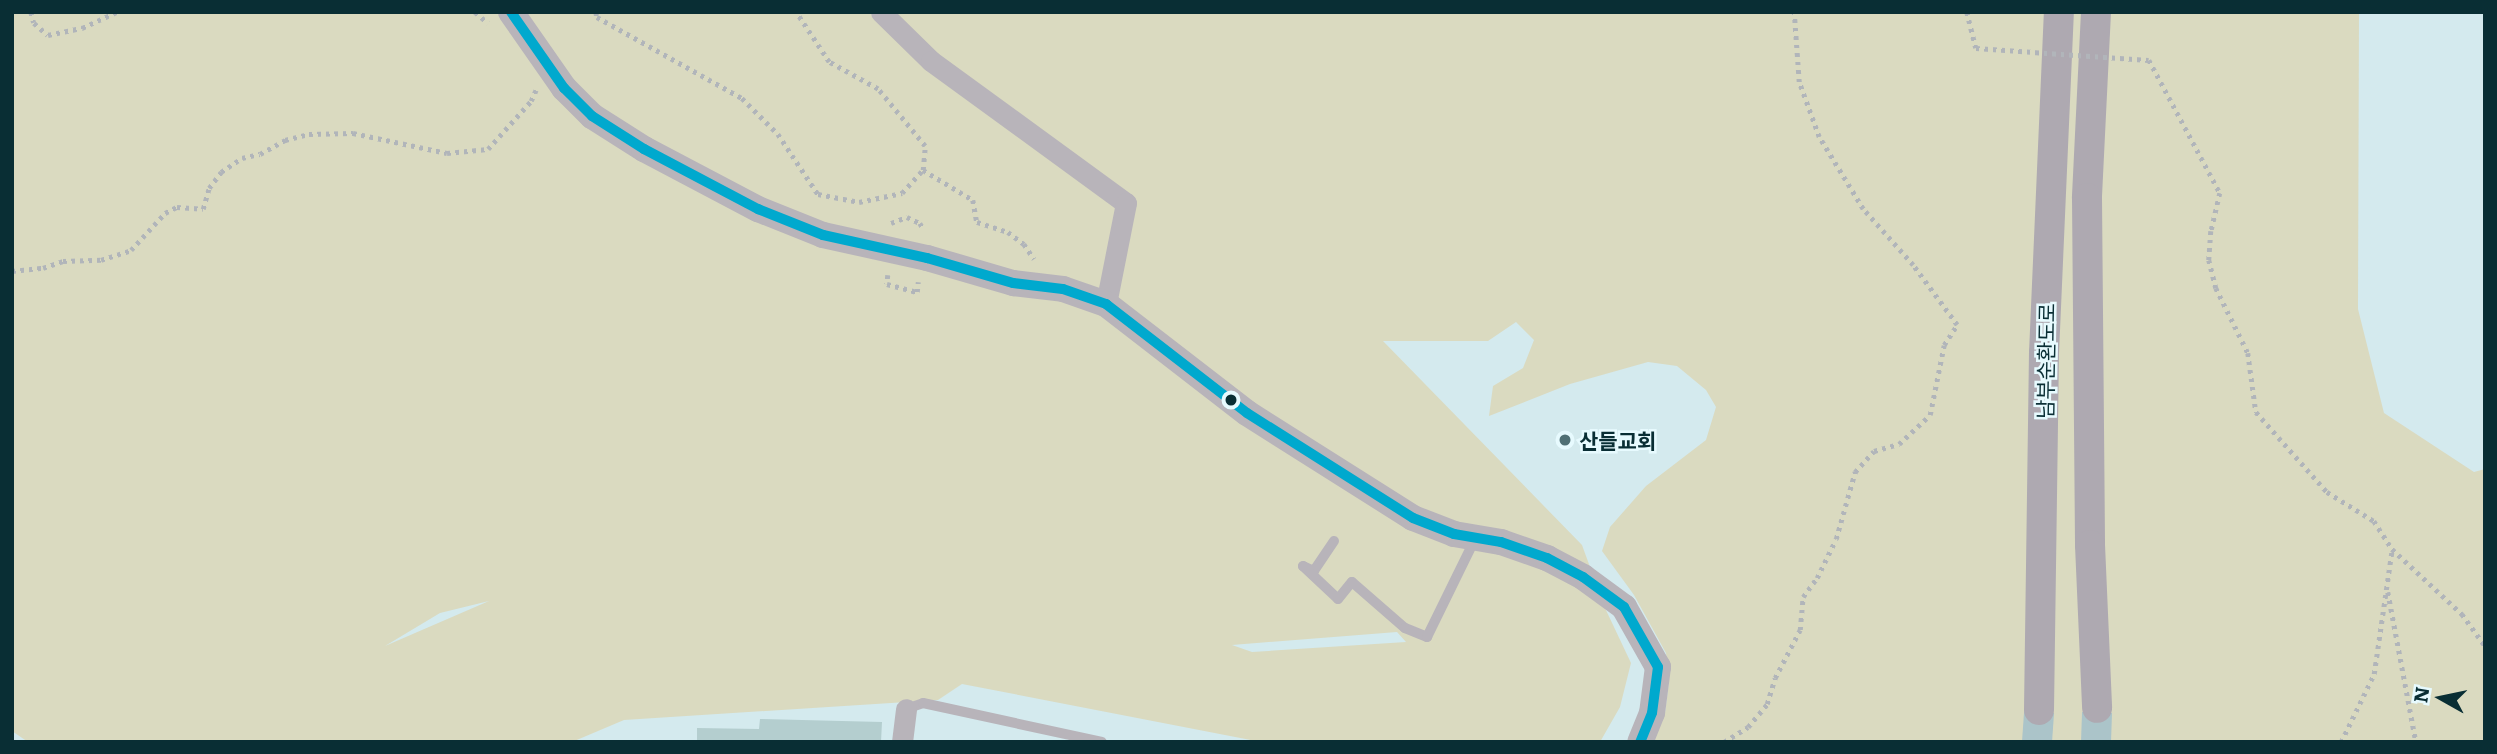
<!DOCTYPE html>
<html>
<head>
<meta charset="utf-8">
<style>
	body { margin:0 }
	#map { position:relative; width:2497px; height:754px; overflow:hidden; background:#d4eaee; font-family:Literata,"Noto Sans KR",serif }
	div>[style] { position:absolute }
	.green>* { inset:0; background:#dadac0 }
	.building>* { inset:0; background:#b4cecf }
	.secondary-tunnel>* { height:30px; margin-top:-15px; transform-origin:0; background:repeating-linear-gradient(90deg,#abc4c9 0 30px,transparent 0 45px) }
	.path>* { height:4.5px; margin-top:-2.25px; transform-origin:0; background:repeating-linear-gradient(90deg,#b1b5ba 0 3.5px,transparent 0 8.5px) }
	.service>* { height:10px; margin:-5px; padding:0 5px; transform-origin:5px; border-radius:5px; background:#b8b4ba }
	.minor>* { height:21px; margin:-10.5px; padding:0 10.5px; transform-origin:10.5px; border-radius:10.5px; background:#b8b4ba }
	.tertiary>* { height:26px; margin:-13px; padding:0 13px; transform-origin:13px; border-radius:13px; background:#b8b4ba }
	.secondary>* { height:30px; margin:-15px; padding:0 15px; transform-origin:15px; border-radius:15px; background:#aea9b1 }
	.path-bridge>* { height:4.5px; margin-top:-2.25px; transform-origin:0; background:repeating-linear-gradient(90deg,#b1b5ba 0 3.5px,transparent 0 8.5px) }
	.bus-1>* { height:10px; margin:-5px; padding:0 5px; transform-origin:5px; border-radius:5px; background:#00a9ce }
	.dots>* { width:19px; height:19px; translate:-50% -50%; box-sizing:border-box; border:4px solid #e7fafe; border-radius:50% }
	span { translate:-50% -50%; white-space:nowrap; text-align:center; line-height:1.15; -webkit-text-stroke:5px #e7fafe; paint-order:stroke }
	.street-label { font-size:21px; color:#092e34 }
	.poi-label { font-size:21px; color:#092e34; font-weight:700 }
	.left { translate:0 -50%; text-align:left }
	.frame { position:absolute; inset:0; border:14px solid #092e34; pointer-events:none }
	.north { position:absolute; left:2406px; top:663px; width:70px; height:70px; -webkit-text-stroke:5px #e7fafe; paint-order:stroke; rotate:279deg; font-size:19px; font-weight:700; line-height:28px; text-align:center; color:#092e34 }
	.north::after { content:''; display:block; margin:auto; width:24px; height:32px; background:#092e34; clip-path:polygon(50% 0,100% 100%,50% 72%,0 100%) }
</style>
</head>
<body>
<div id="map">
	<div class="green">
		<i style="clip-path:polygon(evenodd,12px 12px,2359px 12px,2358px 309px,2384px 413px,2474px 472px,2485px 469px,2485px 742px,1653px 742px,1665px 713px,1669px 682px,1666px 653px,1634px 595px,1602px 551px,1610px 527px,1646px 486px,1706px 440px,1716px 407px,1706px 390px,1677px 366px,1648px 362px,1570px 384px,1489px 416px,1493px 386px,1523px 368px,1534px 340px,1516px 322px,1488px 341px,1383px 341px,1582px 545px,1605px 608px,1631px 663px,1620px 707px,1600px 742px,1261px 742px,962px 684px,938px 700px,624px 720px,572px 742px,28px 742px,12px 731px,12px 12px,489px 601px,385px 646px,440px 613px,489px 601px,12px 12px,1397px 632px,1406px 642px,1252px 652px,1232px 645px,1397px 632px)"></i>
	</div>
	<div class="building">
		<i style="clip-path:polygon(760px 719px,882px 722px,881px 742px,697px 742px,697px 728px,759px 729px)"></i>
	</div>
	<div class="secondary-tunnel">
		<i style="left:2037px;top:742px;width:32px;rotate:-86deg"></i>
		<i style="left:2096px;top:742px;width:34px;rotate:-88deg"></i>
	</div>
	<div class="path">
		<i style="left:31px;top:12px;width:11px;rotate:75deg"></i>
		<i style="left:34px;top:23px;width:18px;rotate:41deg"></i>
		<i style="left:48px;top:35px;width:35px;rotate:-12deg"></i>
		<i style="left:82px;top:28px;width:38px;rotate:-25deg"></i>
		<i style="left:475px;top:12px;width:17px;rotate:40deg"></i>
		<i style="left:596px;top:12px;width:5px;rotate:79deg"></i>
		<i style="left:597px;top:17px;width:166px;rotate:29.2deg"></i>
		<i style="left:742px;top:98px;width:51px;rotate:45deg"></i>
		<i style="left:778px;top:134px;width:72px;rotate:56.3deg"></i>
		<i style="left:818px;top:194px;width:42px;rotate:11deg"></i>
		<i style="left:859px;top:202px;width:44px;rotate:-11.8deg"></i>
		<i style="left:902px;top:193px;width:31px;rotate:-48deg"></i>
		<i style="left:923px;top:170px;width:24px;rotate:-85deg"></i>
		<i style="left:925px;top:146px;width:74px;rotate:-129.5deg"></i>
		<i style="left:878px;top:89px;width:56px;rotate:-151.1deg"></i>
		<i style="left:829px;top:62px;width:60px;rotate:-123.4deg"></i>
		<i style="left:1967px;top:12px;width:37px;rotate:76deg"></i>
		<i style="left:2149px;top:60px;width:151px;rotate:61.9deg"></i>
		<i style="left:2220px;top:193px;width:39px;rotate:103deg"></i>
		<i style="left:2211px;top:231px;width:29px;rotate:94deg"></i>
		<i style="left:2209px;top:260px;width:29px;rotate:76deg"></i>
		<i style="left:2216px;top:288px;width:72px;rotate:63.8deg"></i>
		<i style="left:2248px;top:353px;width:60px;rotate:82.3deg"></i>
		<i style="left:2256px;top:412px;width:107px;rotate:48.4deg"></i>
		<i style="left:2327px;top:492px;width:55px;rotate:31.7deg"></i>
		<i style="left:2374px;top:521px;width:33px;rotate:57deg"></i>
		<i style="left:2392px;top:549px;width:96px;rotate:42.9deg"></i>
		<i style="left:2462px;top:614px;width:39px;rotate:54deg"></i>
		<i style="left:923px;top:170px;width:58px;rotate:31deg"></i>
		<i style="left:973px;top:200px;width:22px;rotate:80deg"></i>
		<i style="left:977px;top:222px;width:33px;rotate:18deg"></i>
		<i style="left:1008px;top:232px;width:20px;rotate:37deg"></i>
		<i style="left:1024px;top:244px;width:18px;rotate:56deg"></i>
		<i style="left:891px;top:223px;width:17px;rotate:-21deg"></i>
		<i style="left:907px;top:217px;width:14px;rotate:25deg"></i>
		<i style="left:920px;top:223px;width:8px;rotate:60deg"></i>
		<i style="left:12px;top:271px;width:31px;rotate:-6deg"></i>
		<i style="left:43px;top:268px;width:21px;rotate:-19deg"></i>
		<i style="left:63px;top:261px;width:38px;rotate:-2deg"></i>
		<i style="left:101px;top:260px;width:32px;rotate:-18deg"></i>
		<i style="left:131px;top:250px;width:50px;rotate:-47.4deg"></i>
		<i style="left:165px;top:213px;width:13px;rotate:-27deg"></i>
		<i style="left:177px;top:207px;width:26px;rotate:4deg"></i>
		<i style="left:203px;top:209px;width:22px;rotate:-74deg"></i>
		<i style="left:209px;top:188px;width:20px;rotate:-53deg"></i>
		<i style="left:221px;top:172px;width:25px;rotate:-34deg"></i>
		<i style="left:242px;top:158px;width:18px;rotate:-13deg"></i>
		<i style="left:260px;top:154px;width:29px;rotate:-29deg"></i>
		<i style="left:285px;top:140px;width:25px;rotate:-14deg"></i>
		<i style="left:309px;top:134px;width:44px;rotate:-1.3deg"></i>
		<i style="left:353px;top:133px;width:96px;rotate:12deg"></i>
		<i style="left:447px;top:153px;width:41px;rotate:-5.6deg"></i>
		<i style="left:488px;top:149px;width:64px;rotate:-48.1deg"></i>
		<i style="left:531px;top:101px;width:12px;rotate:-66deg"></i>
		<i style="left:888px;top:275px;width:9px;rotate:96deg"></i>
		<i style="left:887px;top:284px;width:31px;rotate:15deg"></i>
		<i style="left:917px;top:292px;width:10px;rotate:-84deg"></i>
		<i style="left:2388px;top:592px;width:153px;rotate:79.4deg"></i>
		<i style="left:1724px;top:742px;width:28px;rotate:-32deg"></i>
		<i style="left:1748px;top:727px;width:30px;rotate:-50deg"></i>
		<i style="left:1767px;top:704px;width:27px;rotate:-73deg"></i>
		<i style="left:1775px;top:678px;width:54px;rotate:-62.5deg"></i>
		<i style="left:1800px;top:630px;width:33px;rotate:-85deg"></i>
		<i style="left:1803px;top:597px;width:24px;rotate:-54deg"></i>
		<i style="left:1817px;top:578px;width:43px;rotate:-64deg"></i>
		<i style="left:1836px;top:539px;width:70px;rotate:-74.2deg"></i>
		<i style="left:1855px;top:472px;width:28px;rotate:-48deg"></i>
		<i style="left:1874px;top:451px;width:26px;rotate:-16deg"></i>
		<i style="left:1899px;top:444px;width:42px;rotate:-43.1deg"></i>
		<i style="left:1930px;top:415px;width:71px;rotate:-78.7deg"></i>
		<i style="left:1944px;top:345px;width:24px;rotate:-57deg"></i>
		<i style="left:1957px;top:325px;width:74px;rotate:-126.3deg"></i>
		<i style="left:1913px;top:265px;width:75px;rotate:-131.8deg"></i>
		<i style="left:1863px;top:209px;width:84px;rotate:-121.4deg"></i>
		<i style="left:1819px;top:137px;width:59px;rotate:-110deg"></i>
		<i style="left:1799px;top:82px;width:70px;rotate:-94.1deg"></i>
		<i style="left:2341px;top:742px;width:76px;rotate:-64.1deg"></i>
		<i style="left:2374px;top:674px;width:126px;rotate:-81.8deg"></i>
	</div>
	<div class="service">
		<i style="left:1334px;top:541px;width:36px;rotate:124deg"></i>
		<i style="left:1314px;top:571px;width:12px;rotate:-156deg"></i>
		<i style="left:1303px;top:566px;width:48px;rotate:43.3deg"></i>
		<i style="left:1338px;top:599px;width:22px;rotate:-51deg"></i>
		<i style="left:1352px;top:582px;width:70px;rotate:41deg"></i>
		<i style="left:1405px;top:628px;width:24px;rotate:22deg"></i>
		<i style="left:1427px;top:637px;width:109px;rotate:-63.9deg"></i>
		<i style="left:906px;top:709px;width:18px;rotate:-19deg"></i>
		<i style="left:923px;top:703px;width:183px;rotate:12.3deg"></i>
	</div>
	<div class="minor">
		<i style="left:881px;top:12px;width:70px;rotate:44.4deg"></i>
		<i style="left:931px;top:61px;width:241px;rotate:36.1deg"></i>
		<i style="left:1126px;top:203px;width:103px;rotate:101.2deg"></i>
		<i style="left:902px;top:742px;width:33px;rotate:-83deg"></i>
	</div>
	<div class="tertiary">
		<i style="left:511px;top:12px;width:93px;rotate:55.1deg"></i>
		<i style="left:564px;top:88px;width:40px;rotate:45deg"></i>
		<i style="left:592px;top:116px;width:62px;rotate:32.4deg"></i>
		<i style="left:644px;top:149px;width:129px;rotate:27.8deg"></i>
		<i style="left:758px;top:209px;width:70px;rotate:21.8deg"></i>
		<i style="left:823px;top:235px;width:107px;rotate:12.5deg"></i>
		<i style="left:927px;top:258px;width:90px;rotate:16.2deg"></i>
		<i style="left:1013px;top:283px;width:50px;rotate:6.8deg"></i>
		<i style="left:1063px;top:289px;width:46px;rotate:19.2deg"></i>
		<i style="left:1106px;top:304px;width:178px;rotate:37.7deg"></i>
		<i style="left:1247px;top:413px;width:196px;rotate:32.3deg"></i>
		<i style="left:1413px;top:518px;width:44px;rotate:21.3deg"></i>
		<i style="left:1454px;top:534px;width:48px;rotate:9.7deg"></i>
		<i style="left:1501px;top:542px;width:49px;rotate:19.2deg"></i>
		<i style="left:1547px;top:558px;width:41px;rotate:27.8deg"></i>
		<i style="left:1583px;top:577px;width:51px;rotate:36.2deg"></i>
		<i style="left:1624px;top:607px;width:69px;rotate:60.5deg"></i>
		<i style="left:1658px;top:667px;width:46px;rotate:97.4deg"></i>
		<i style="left:1652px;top:713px;width:31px;rotate:112deg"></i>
	</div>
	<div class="secondary">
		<i style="left:2096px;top:12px;width:186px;rotate:92.8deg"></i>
		<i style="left:2087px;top:198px;width:347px;rotate:89.5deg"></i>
		<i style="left:2090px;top:545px;width:163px;rotate:87.5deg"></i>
		<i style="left:2039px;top:710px;width:357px;rotate:-89.2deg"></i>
		<i style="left:2044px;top:353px;width:341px;rotate:-87.5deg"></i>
	</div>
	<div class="path-bridge">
		<i style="left:1976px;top:48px;width:173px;rotate:4deg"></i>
	</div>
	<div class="bus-1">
		<i style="left:511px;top:12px;width:93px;rotate:55.1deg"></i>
		<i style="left:564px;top:88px;width:40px;rotate:45deg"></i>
		<i style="left:592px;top:116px;width:62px;rotate:32.4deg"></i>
		<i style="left:644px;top:149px;width:129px;rotate:27.8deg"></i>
		<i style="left:758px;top:209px;width:70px;rotate:21.8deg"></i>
		<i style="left:823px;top:235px;width:107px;rotate:12.5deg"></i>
		<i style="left:927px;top:258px;width:90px;rotate:16.2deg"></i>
		<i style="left:1013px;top:283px;width:50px;rotate:6.8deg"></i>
		<i style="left:1063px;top:289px;width:46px;rotate:19.2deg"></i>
		<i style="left:1106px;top:304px;width:178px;rotate:37.7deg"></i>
		<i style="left:1247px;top:413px;width:196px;rotate:32.3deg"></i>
		<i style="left:1413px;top:518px;width:44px;rotate:21.3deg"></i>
		<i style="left:1454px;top:534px;width:48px;rotate:9.7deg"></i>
		<i style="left:1501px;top:542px;width:49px;rotate:19.2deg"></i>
		<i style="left:1547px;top:558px;width:41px;rotate:27.8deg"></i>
		<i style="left:1583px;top:577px;width:51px;rotate:36.2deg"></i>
		<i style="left:1624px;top:607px;width:69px;rotate:60.5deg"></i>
		<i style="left:1658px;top:667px;width:46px;rotate:97.4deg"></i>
		<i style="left:1652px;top:713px;width:31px;rotate:112deg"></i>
	</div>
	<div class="dots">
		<i style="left:1231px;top:400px;background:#092e34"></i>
		<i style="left:1565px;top:440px;background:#507075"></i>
	</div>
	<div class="street-label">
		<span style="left:2045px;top:361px;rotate:-89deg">남부순환도로</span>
	</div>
	<div class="poi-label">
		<span class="left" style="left:1579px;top:440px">산들교회</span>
	</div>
	<div class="frame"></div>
	<div class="north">N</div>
</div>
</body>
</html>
